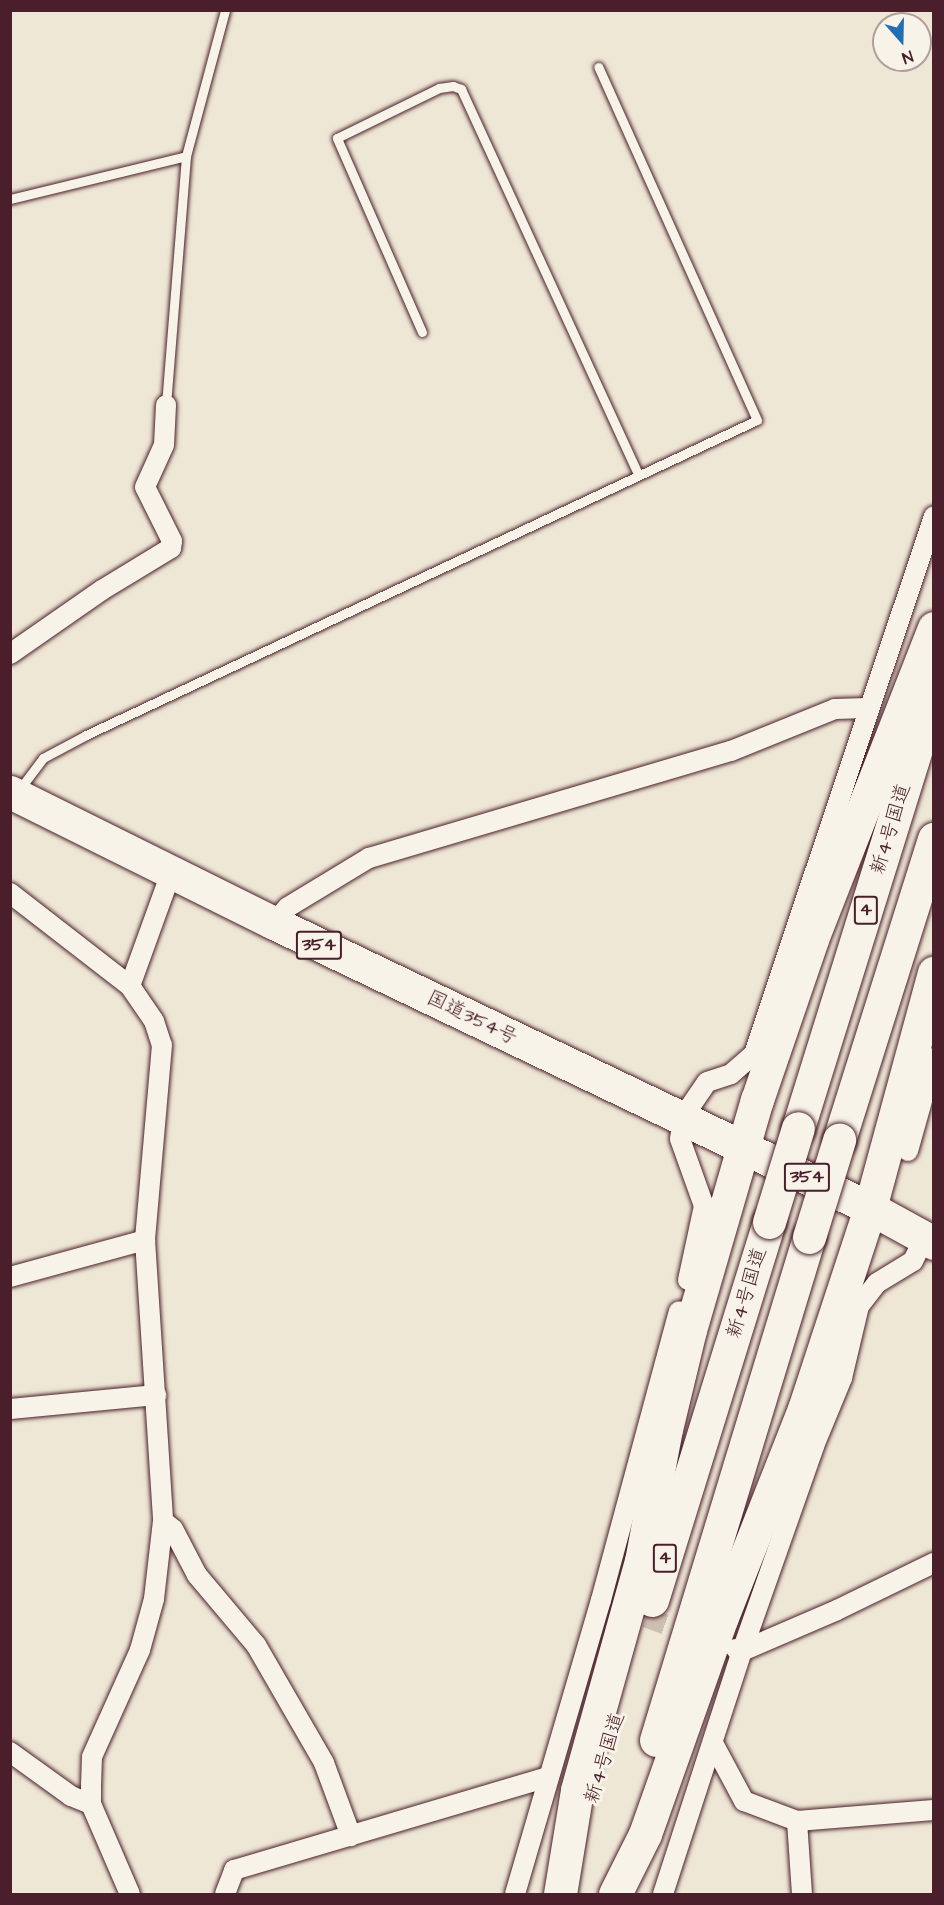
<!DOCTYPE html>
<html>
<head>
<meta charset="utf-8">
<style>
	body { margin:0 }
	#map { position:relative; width:944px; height:1905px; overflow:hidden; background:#efe7d5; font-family:"Architects Daughter","Klee One",sans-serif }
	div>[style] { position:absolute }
	.street-tunnel>* { height:20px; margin-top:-10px; transform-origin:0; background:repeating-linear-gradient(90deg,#cebfb3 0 20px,transparent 0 30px) }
	.roads { filter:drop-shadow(0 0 2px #4a1f2b) drop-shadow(0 0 2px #4a1f2b) }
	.lane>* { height:9px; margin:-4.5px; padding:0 4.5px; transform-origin:4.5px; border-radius:4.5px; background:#f7f3e8 }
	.street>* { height:20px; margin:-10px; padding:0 10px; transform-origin:10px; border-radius:10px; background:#f7f3e8 }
	.highway>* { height:33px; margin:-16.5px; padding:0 16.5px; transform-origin:16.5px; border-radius:16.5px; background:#f7f3e8 }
	.bridges { filter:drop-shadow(0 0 2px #4a1f2b) drop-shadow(0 0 2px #4a1f2b) }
	.highway-bridge>* { height:33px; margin:-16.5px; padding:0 16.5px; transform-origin:16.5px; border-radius:16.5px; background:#f7f3e8 }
	span { translate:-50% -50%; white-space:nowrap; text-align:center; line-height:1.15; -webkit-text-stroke:6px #f7f3e8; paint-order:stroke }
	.shield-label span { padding:2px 4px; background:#f7f3e8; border:2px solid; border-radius:4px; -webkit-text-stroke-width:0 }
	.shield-label { font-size:18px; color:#4a1f2b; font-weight:700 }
	.street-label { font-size:20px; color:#4a1f2b }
	.frame { position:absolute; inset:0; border:12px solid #4a1f2b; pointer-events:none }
	.north { position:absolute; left:872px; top:12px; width:60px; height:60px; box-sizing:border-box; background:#f7f3e8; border:2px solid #b29e9c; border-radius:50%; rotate:160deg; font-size:16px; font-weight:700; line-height:24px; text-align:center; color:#4a1f2b }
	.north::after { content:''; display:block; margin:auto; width:21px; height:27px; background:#1f6fb2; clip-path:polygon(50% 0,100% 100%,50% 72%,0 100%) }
</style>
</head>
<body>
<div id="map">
	<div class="street-tunnel">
		<i style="left:618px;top:1607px;width:84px;rotate:20.2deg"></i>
	</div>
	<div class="roads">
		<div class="lane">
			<i style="left:10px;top:199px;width:181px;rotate:-13.7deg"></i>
			<i style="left:422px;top:332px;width:212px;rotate:-113.7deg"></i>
			<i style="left:337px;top:138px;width:114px;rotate:-26.1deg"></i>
			<i style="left:439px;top:88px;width:14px;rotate:-8deg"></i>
			<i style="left:453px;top:86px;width:9px;rotate:21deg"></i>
			<i style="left:461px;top:89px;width:424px;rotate:65.3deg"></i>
			<i style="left:166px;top:405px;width:250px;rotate:-85.4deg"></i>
			<i style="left:186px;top:156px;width:151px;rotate:-75deg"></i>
			<i style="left:19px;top:790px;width:40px;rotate:-53deg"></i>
			<i style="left:43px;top:758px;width:49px;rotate:-28.1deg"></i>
			<i style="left:86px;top:735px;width:741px;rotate:-25.15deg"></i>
			<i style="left:757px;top:420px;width:387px;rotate:-114.2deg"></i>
		</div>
		<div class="street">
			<i style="left:10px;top:654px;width:112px;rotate:-34.8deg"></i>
			<i style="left:102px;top:590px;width:81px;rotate:-31.3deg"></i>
			<i style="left:171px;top:548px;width:7px;rotate:-82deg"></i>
			<i style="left:172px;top:541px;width:60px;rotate:-116.6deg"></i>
			<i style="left:145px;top:487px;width:46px;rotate:-65.7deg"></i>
			<i style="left:164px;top:445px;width:40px;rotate:-87.1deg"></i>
			<i style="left:10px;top:893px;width:152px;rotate:37.8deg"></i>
			<i style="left:130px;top:986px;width:42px;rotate:55.6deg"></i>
			<i style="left:154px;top:1021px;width:25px;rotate:72deg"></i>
			<i style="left:162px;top:1045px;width:196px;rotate:95deg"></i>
			<i style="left:145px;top:1240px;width:282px;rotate:86.3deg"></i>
			<i style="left:163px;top:1521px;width:79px;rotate:96.6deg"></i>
			<i style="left:154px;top:1599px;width:53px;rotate:105.4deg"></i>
			<i style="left:140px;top:1650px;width:117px;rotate:114.2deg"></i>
			<i style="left:92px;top:1757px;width:29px;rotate:92deg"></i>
			<i style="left:91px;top:1786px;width:18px;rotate:90deg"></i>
			<i style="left:91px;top:1804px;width:98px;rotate:66.6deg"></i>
			<i style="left:274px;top:923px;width:21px;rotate:-49deg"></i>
			<i style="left:288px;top:907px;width:95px;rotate:-31.2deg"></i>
			<i style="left:369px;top:858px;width:377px;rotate:-16.5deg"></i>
			<i style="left:731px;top:751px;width:112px;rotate:-22deg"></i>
			<i style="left:835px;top:709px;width:32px;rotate:-2deg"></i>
			<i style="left:130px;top:986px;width:123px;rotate:-70.1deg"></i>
			<i style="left:908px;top:1151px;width:97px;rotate:-74.4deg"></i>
			<i style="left:10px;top:1277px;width:140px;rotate:-15.3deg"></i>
			<i style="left:688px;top:1280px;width:76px;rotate:-77.8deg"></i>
			<i style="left:704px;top:1206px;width:71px;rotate:-109.7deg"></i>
			<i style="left:680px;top:1139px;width:22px;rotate:-82deg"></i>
			<i style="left:683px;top:1117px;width:42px;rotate:-55.6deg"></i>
			<i style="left:707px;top:1082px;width:25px;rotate:-18deg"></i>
			<i style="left:731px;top:1074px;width:30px;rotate:-41deg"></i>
			<i style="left:754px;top:1054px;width:567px;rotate:-71.5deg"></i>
			<i style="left:10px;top:1409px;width:147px;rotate:-5.5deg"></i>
			<i style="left:163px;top:1521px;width:13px;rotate:39deg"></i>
			<i style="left:173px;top:1529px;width:52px;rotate:62.4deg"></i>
			<i style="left:197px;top:1575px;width:92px;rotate:49.9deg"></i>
			<i style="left:256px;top:1645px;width:136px;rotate:60deg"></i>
			<i style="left:324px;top:1763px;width:78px;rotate:69.7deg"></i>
			<i style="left:736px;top:1649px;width:6px;rotate:18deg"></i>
			<i style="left:742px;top:1651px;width:103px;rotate:-23.3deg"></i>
			<i style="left:837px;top:1610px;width:108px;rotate:-25.9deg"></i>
			<i style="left:714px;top:1745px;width:64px;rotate:61.8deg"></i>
			<i style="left:744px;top:1801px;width:57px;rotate:20.7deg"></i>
			<i style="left:797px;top:1821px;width:137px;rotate:-4.6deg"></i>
			<i style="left:10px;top:1752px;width:75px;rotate:35.8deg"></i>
			<i style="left:71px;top:1796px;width:22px;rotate:22deg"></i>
			<i style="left:797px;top:1821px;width:73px;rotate:86.1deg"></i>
			<i style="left:225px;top:1894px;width:26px;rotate:-69deg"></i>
			<i style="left:234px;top:1870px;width:327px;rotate:-16.5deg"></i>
			<i style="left:515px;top:1894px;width:306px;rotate:-73.7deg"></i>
			<i style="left:601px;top:1600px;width:299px;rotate:-74.9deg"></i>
			<i style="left:663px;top:1894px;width:256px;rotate:-72deg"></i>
			<i style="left:742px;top:1651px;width:217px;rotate:-70.6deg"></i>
			<i style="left:814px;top:1446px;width:74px;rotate:-67.6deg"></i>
			<i style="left:842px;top:1378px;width:74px;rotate:-76.7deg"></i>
			<i style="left:859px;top:1306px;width:29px;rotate:-52deg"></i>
			<i style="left:877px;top:1283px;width:42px;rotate:-31.4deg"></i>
			<i style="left:913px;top:1261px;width:25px;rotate:-64deg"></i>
		</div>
		<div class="highway">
			<i style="left:10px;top:792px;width:295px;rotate:26.4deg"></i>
			<i style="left:274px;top:923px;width:661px;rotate:25.56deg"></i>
			<i style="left:870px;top:1208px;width:73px;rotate:28.7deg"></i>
			<i style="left:798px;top:1128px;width:457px;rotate:-72.7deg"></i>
			<i style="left:839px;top:1140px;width:316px;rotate:-72.5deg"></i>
			<i style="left:652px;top:1600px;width:396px;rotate:-72.8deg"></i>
			<i style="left:656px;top:1740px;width:526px;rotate:-73.08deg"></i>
			<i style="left:560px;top:1894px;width:105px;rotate:-80.7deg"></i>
			<i style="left:577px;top:1790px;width:238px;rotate:-74.4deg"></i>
			<i style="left:641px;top:1561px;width:134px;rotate:-79.3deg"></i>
			<i style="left:666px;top:1429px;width:102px;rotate:-76.4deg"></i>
			<i style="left:690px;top:1330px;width:240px;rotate:-73.8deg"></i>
			<i style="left:757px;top:1100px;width:170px;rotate:-71.1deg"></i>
			<i style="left:812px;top:939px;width:334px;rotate:-68.6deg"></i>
			<i style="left:615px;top:1894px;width:67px;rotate:-63.4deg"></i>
			<i style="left:645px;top:1834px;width:230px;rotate:-70.5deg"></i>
			<i style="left:722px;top:1617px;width:224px;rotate:-68.5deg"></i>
			<i style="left:804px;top:1409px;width:212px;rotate:-71.8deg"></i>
			<i style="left:870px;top:1208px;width:244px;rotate:-74.8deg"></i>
		</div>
	</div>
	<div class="bridges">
		<div class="highway-bridge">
			<i style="left:769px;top:1222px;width:98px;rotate:-72.9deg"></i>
			<i style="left:809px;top:1237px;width:102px;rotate:-72.8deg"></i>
		</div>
	</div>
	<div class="shield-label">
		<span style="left:866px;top:910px">4</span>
		<span style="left:319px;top:945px">354</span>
		<span style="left:807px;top:1177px">354</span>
		<span style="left:665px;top:1558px">4</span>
	</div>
	<div class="street-label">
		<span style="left:891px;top:829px;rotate:-73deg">新4号国道</span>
		<span style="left:472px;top:1018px;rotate:26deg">国道354号</span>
		<span style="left:747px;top:1293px;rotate:-73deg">新4号国道</span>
		<span style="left:605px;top:1758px;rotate:-73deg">新4号国道</span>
	</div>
	<div class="frame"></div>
	<div class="north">N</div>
</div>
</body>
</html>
